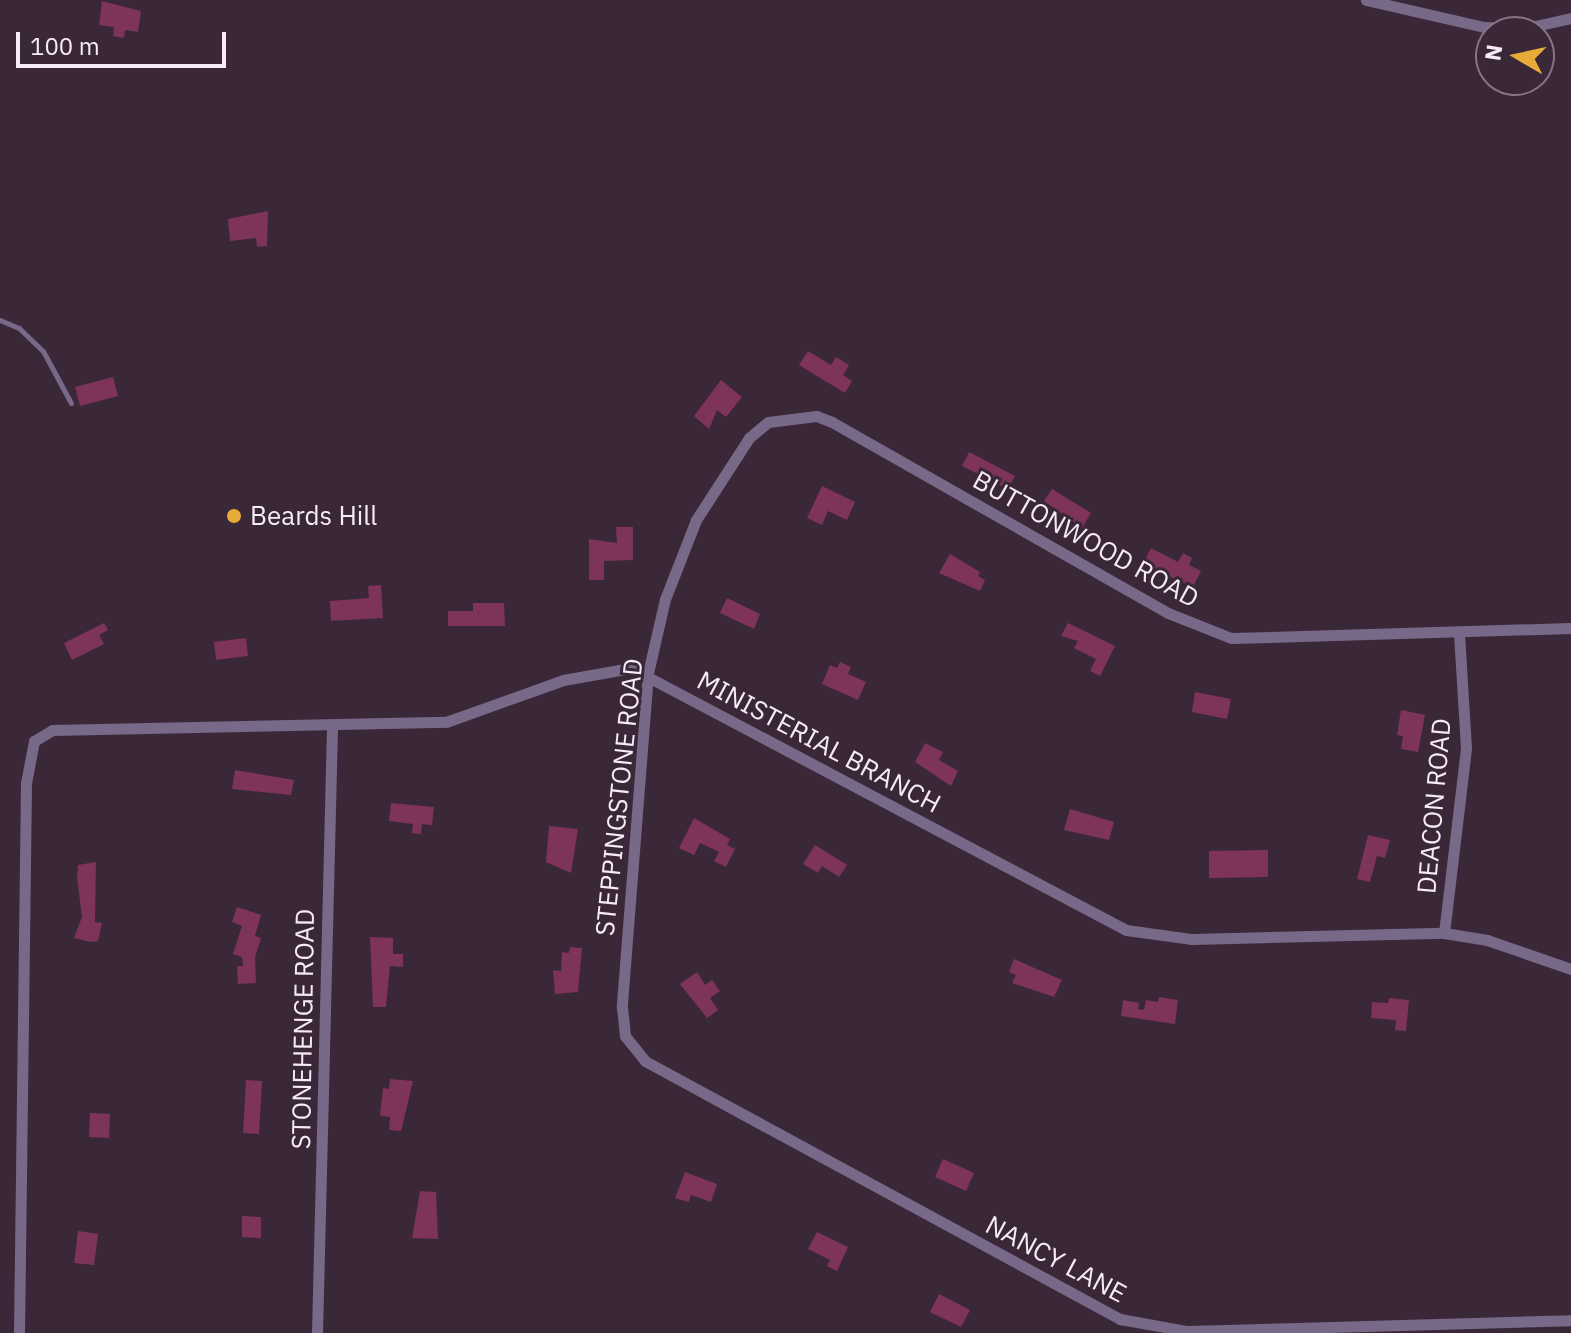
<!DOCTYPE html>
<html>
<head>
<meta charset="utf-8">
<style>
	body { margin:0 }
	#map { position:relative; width:1571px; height:1333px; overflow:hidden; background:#3a2839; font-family:"IBM Plex Sans",sans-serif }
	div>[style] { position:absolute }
	.building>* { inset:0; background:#7e335a }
	.service>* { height:5px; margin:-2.5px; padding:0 2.5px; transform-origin:2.5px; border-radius:2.5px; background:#786989 }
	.minor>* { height:11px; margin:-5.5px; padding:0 5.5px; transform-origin:5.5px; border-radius:5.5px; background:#786989 }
	.dots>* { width:22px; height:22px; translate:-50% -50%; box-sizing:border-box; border:4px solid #3a2839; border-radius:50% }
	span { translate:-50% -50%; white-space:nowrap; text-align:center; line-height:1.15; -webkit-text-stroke:6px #3a2839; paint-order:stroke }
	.poi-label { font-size:26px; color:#f7ebf6 }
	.left { translate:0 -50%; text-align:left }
	.street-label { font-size:26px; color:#f7ebf6 }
	.north { position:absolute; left:1475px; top:16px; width:80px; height:80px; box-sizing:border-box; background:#3a2839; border:2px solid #867685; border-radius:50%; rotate:279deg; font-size:22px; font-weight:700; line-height:32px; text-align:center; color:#f7ebf6 }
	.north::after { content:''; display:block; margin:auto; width:28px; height:36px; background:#e7ac37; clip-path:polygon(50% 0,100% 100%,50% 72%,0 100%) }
	.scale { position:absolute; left:16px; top:32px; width:210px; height:36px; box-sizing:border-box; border:4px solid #f7ebf6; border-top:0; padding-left:10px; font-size:24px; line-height:28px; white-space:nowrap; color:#f7ebf6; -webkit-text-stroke:6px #3a2839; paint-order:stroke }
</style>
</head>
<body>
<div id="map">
	<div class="building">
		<i style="clip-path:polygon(102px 1px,141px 11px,138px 32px,125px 30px,124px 38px,113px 36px,114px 27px,99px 25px)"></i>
		<i style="clip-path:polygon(268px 211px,267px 246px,257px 247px,256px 238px,230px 241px,228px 219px)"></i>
		<i style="clip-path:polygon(808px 351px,831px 365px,836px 357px,849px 365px,843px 375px,852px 381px,845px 393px,799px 365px)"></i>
		<i style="clip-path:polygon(113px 377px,118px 396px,80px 406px,75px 387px)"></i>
		<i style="clip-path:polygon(721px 380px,742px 397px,726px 417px,717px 410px,709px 429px,694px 416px)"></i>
		<i style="clip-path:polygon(969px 452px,1015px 476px,1008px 489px,962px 466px)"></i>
		<i style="clip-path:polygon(822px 486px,855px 502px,847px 520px,828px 511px,822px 525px,807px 518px)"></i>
		<i style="clip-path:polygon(1052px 489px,1091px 513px,1082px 528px,1044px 501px)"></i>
		<i style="clip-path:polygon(616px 527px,633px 527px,633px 560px,604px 561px,604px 580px,589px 580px,589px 539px,617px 543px)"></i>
		<i style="clip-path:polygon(1151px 548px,1178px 562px,1183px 553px,1192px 558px,1189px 565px,1201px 571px,1193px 587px,1151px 568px,1153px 564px,1145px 560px)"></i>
		<i style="clip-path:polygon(950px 554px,980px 572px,978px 576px,985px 580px,980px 591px,939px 573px)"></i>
		<i style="clip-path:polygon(381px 585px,383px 618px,331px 621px,330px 601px,369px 598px,368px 586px)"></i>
		<i style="clip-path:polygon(727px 598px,760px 614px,754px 629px,720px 613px)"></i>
		<i style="clip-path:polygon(473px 603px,504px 603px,505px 626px,448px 626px,448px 611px,473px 611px)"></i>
		<i style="clip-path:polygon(104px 623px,108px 630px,99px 635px,104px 644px,72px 660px,64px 643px)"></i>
		<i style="clip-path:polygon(1068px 623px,1115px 646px,1100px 676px,1090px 671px,1096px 659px,1074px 648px,1078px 641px,1061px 636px)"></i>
		<i style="clip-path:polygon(246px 638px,248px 656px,216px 660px,214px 642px)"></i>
		<i style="clip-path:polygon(840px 662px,851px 667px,848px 674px,866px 682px,858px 700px,822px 684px,830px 665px,837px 668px)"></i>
		<i style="clip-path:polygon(1195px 692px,1231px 699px,1227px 719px,1192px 712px)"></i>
		<i style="clip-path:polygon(1401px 710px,1425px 715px,1418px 752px,1401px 749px,1403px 736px,1397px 735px)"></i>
		<i style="clip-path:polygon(925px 743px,943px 752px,939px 760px,958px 771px,951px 786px,915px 762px)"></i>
		<i style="clip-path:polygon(235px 770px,294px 780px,291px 795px,232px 789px)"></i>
		<i style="clip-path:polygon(391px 803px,434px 807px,432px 825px,422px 824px,421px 834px,412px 833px,413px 824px,389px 821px)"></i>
		<i style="clip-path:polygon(1070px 809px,1114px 822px,1109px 840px,1064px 830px)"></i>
		<i style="clip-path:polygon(694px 818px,730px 839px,727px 845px,735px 849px,726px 867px,714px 861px,719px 852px,700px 843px,694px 855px,679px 848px)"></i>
		<i style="clip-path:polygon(549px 826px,578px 829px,571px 873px,546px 862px)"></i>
		<i style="clip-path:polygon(1368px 835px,1390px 840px,1385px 858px,1377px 856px,1370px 882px,1357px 879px)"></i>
		<i style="clip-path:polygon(815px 845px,847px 865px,839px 877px,822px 866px,818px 873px,803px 864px)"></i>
		<i style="clip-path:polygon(1268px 850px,1268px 877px,1209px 878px,1209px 851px)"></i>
		<i style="clip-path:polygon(96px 862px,95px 922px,102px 923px,98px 941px,90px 942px,74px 938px,82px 917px,77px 877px,78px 865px)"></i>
		<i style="clip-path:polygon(237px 907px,261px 915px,255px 936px,261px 938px,255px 957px,256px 983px,238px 984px,237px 966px,243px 966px,242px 957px,233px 954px,242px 926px,232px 922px)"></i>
		<i style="clip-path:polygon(370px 937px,393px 938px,393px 954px,403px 954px,403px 967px,390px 966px,386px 1007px,373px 1007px)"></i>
		<i style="clip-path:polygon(570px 947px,582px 948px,578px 992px,555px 994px,553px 970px,561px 971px,562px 952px,569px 953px)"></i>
		<i style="clip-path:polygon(1014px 959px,1062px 980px,1054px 997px,1012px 983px,1016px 975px,1009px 972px)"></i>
		<i style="clip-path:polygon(697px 972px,705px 985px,712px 980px,720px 991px,710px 998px,718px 1010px,707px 1018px,680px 984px)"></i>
		<i style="clip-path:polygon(1159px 997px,1178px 1000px,1175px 1024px,1121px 1016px,1123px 1000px,1139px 1003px,1138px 1009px,1144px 1010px,1146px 1000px,1158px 1002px)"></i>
		<i style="clip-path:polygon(1389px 998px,1409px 1000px,1406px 1031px,1395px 1030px,1396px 1020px,1371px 1018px,1372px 1002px,1388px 1003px)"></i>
		<i style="clip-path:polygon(390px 1079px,413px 1081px,401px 1131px,389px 1130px,390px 1117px,380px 1116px,383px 1088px,389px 1089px)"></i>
		<i style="clip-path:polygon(246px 1080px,262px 1081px,259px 1134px,243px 1133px)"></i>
		<i style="clip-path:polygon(90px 1113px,110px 1114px,109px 1138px,89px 1137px)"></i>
		<i style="clip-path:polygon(943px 1159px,974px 1173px,966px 1191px,935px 1177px)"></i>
		<i style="clip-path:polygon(685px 1172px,717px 1184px,711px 1202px,691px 1195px,689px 1202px,675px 1198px)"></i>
		<i style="clip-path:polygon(420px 1191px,436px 1192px,438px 1239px,412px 1238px)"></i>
		<i style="clip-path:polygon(242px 1216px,261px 1217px,261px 1238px,242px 1237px)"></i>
		<i style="clip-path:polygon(78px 1231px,98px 1234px,94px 1265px,74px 1263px)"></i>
		<i style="clip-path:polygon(817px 1232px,848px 1247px,837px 1271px,827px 1266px,830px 1260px,808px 1249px)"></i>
		<i style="clip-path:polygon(939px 1294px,970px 1310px,961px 1327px,930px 1312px)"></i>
	</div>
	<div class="service">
		<i style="left:0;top:320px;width:21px;rotate:23deg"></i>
		<i style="left:19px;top:328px;width:33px;rotate:44deg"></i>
		<i style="left:43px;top:351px;width:59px;rotate:61.7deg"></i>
	</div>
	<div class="minor">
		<i style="left:1366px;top:0;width:121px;rotate:12.9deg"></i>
		<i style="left:1484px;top:27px;width:42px;rotate:1.4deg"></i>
		<i style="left:1526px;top:28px;width:46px;rotate:-12.5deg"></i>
		<i style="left:1571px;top:628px;width:340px;rotate:178.3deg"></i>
		<i style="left:1231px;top:638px;width:68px;rotate:-158.4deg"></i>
		<i style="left:1168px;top:613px;width:386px;rotate:-150.4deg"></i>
		<i style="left:832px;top:422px;width:17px;rotate:-159deg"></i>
		<i style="left:816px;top:416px;width:48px;rotate:172.9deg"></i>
		<i style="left:768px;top:422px;width:25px;rotate:140deg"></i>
		<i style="left:749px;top:438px;width:98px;rotate:122.9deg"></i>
		<i style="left:696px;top:520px;width:85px;rotate:111.4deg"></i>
		<i style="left:665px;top:599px;width:76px;rotate:102.9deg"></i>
		<i style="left:648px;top:673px;width:335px;rotate:94.5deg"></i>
		<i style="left:622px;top:1007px;width:29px;rotate:84deg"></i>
		<i style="left:625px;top:1036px;width:32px;rotate:51deg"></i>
		<i style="left:645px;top:1061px;width:541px;rotate:28.51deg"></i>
		<i style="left:1120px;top:1319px;width:68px;rotate:10.2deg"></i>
		<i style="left:1187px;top:1331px;width:384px;rotate:-1.6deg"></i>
		<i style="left:1444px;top:933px;width:186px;rotate:-83.2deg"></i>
		<i style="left:1466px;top:748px;width:114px;rotate:-93.5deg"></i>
		<i style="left:19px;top:1333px;width:550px;rotate:-89.27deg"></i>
		<i style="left:26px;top:783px;width:43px;rotate:-79.2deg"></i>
		<i style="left:34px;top:741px;width:21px;rotate:-31deg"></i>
		<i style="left:52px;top:730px;width:394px;rotate:-1.2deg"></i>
		<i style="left:446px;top:722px;width:124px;rotate:-19.7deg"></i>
		<i style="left:563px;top:680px;width:69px;rotate:-10deg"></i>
		<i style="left:631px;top:668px;width:560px;rotate:27.89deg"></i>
		<i style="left:1126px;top:930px;width:67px;rotate:7.8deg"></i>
		<i style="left:1192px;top:939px;width:252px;rotate:-1.4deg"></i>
		<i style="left:1444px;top:933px;width:44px;rotate:9.2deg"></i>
		<i style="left:1487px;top:940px;width:89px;rotate:19deg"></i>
		<i style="left:317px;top:1333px;width:607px;rotate:-88.58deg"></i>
	</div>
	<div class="dots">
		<i style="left:234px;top:516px;background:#e7ac37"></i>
	</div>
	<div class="poi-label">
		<span class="left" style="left:250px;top:516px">Beards Hill</span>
	</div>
	<div class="street-label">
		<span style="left:1086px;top:539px;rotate:29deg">BUTTONWOOD ROAD</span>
		<span style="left:819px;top:742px;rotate:28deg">MINISTERIAL BRANCH</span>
		<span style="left:619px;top:797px;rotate:-84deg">STEPPINGSTONE ROAD</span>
		<span style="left:1434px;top:806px;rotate:-85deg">DEACON ROAD</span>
		<span style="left:303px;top:1029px;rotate:-89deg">STONEHENGE ROAD</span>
		<span style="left:1056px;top:1259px;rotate:28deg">NANCY LANE</span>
	</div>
	<div class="north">N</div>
	<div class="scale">100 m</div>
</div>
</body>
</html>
